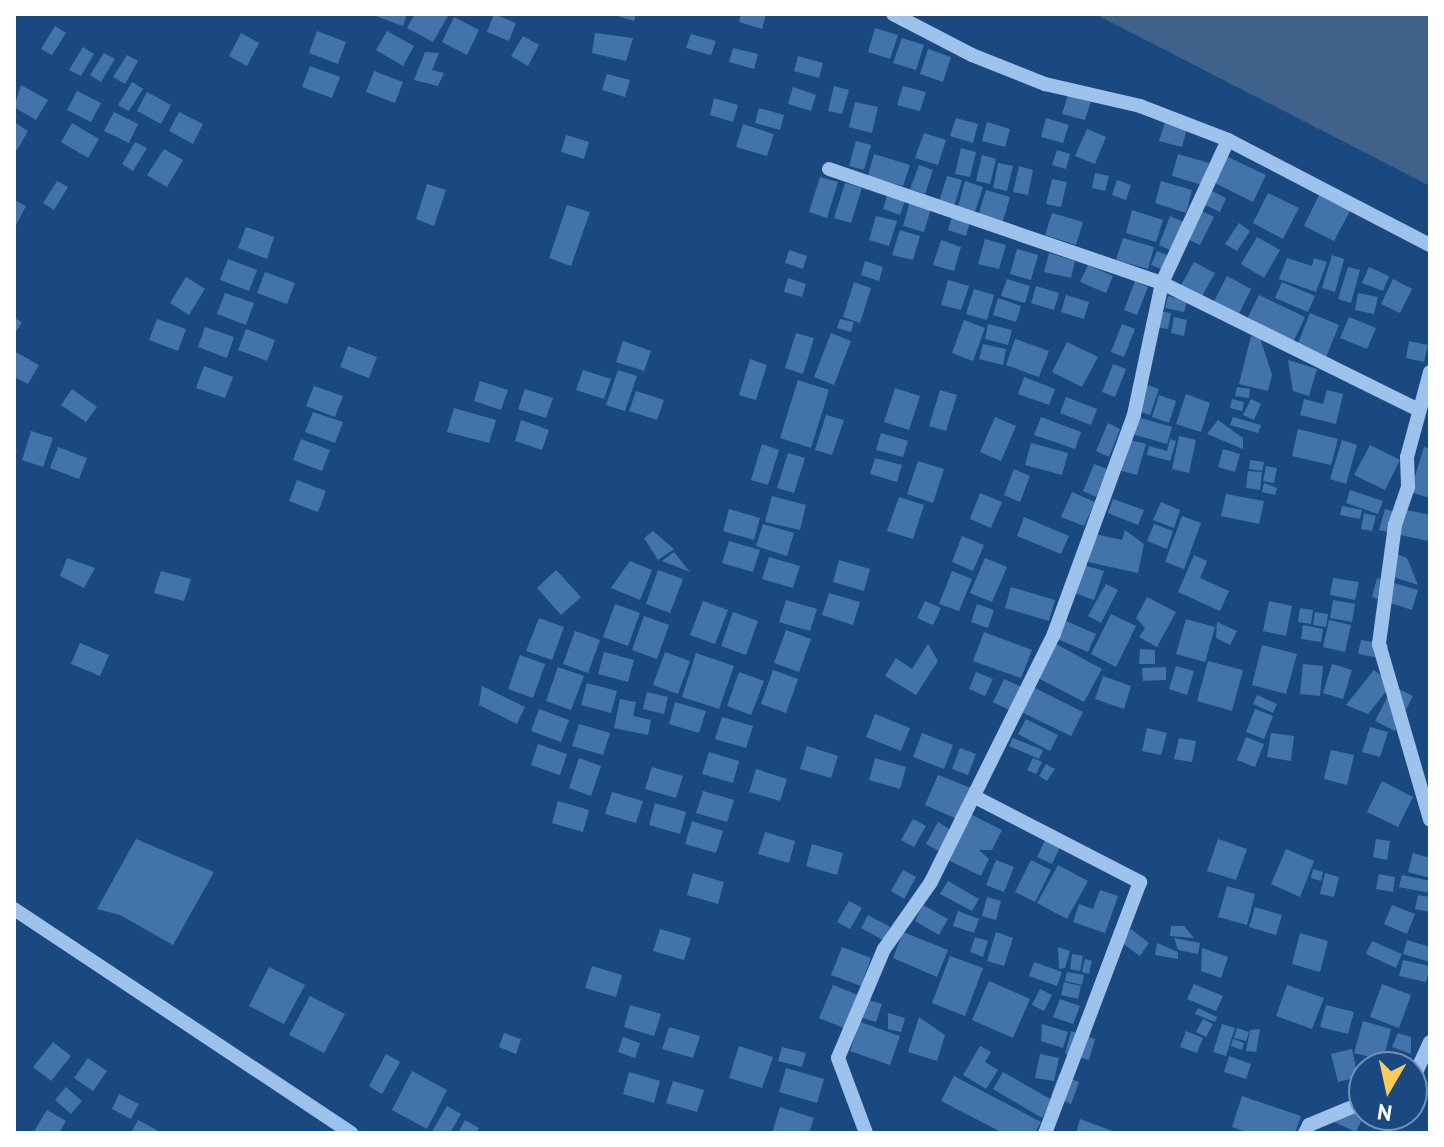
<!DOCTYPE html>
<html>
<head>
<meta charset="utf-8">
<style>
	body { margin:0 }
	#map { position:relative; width:1444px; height:1147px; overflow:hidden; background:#1a4981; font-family:"PT Sans",sans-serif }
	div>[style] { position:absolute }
	.water>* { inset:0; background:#3f628b }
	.building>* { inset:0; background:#4373ab }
	.minor>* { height:14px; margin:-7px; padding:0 7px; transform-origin:7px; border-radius:7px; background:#9dc2eb }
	span { translate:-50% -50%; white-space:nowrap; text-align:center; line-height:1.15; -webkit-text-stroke:6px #1a4981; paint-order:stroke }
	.frame { position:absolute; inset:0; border:16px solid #fff; pointer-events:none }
	.north { position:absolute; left:1348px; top:1051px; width:80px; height:80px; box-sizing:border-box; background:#1a4981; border:2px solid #7692b3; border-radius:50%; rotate:189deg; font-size:22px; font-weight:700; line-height:32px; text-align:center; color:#fff }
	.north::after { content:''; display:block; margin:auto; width:28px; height:36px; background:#fdca59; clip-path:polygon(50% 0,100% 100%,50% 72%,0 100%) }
</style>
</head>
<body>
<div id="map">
	<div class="water">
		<i style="clip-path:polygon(1095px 14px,1430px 14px,1430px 186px)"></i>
	</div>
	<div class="building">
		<i style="clip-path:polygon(370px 14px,407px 14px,403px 26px)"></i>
		<i style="clip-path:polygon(415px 14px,449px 14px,433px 42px,407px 28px)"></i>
		<i style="clip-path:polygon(494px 14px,516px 23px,509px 41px,487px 32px)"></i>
		<i style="clip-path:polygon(611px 14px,636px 14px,634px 21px)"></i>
		<i style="clip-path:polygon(741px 14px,766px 14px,762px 29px,739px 22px)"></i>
		<i style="clip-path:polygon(454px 17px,479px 30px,467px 55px,442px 42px)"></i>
		<i style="clip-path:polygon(55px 26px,66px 33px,52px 55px,41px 49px)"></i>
		<i style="clip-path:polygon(875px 28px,898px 35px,890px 59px,868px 52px)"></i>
		<i style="clip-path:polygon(317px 31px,346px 42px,338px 64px,309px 53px)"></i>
		<i style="clip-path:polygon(387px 31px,414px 46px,403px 66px,376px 50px)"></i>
		<i style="clip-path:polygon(241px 33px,259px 43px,247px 66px,229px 56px)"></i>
		<i style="clip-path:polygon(595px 33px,633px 38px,626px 61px,592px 53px)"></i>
		<i style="clip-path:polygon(691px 34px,716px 41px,711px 55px,686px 48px)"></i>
		<i style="clip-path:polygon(523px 36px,539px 45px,528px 66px,511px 56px)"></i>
		<i style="clip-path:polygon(902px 38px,924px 45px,916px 70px,893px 63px)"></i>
		<i style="clip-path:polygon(83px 47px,94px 54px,81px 76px,69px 70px)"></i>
		<i style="clip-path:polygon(733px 48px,758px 54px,754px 69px,729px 62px)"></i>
		<i style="clip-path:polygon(928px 49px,951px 57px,943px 82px,920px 74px)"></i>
		<i style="clip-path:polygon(425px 52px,439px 53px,432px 70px,444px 73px,438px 86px,414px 80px)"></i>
		<i style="clip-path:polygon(104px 53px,115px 59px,101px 82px,90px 75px)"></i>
		<i style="clip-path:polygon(127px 55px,138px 61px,125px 84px,113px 77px)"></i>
		<i style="clip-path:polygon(798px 56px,823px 63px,819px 78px,794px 71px)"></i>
		<i style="clip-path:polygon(310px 66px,340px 77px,332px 98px,302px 87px)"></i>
		<i style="clip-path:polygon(374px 71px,403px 82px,395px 103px,366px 92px)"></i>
		<i style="clip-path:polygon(607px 74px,630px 80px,625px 97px,602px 90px)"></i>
		<i style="clip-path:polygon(132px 82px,143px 89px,129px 111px,118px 105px)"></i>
		<i style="clip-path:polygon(21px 85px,48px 100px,36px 120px,14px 107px)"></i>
		<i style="clip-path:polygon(834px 86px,849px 90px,842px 114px,828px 111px)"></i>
		<i style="clip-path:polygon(903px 86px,926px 92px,920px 111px,897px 105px)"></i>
		<i style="clip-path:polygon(793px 87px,816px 95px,811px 111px,788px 104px)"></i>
		<i style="clip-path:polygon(77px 91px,101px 103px,91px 122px,67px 110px)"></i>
		<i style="clip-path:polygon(147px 92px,171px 105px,161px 124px,137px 111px)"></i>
		<i style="clip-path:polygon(1068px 95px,1091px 101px,1085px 120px,1062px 114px)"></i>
		<i style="clip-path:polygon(714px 98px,738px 105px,733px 122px,710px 115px)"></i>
		<i style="clip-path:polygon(855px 102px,878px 107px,872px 133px,849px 127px)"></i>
		<i style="clip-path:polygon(759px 108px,784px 115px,780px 130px,755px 123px)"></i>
		<i style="clip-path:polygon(114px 112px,138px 124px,129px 143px,104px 131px)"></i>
		<i style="clip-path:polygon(179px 112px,203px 124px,193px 144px,169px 131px)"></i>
		<i style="clip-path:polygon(956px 118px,978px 124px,973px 143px,950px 136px)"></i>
		<i style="clip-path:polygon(1046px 118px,1069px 125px,1063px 143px,1041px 137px)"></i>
		<i style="clip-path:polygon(14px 122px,28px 131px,17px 150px,14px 148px)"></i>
		<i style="clip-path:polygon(987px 122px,1010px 129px,1005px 147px,982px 141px)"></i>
		<i style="clip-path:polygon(1165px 122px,1187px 128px,1182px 147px,1159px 141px)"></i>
		<i style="clip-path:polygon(72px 123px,99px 139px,88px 158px,61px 142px)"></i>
		<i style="clip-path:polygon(743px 124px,774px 134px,767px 156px,736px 147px)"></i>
		<i style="clip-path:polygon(1087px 129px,1106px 137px,1095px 164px,1075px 156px)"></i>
		<i style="clip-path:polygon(924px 133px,946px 140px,938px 165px,915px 158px)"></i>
		<i style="clip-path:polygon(566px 135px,589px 142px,584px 159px,561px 152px)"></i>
		<i style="clip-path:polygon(856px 141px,871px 145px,864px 170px,849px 166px)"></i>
		<i style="clip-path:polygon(135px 142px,147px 148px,133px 171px,122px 164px)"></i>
		<i style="clip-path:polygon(961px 148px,976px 152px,970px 177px,955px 174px)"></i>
		<i style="clip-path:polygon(164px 149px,183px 160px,167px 187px,147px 175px)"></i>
		<i style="clip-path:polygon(1057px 150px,1070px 154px,1066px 169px,1052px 165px)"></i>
		<i style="clip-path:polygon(874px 154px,910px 165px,903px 186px,868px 176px)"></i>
		<i style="clip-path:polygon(1178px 154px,1209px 163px,1202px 185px,1172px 176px)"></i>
		<i style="clip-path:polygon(982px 155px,996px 159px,990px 184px,976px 181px)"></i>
		<i style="clip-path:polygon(1226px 156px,1266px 175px,1253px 202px,1213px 182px)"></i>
		<i style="clip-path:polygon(998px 163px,1013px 166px,1007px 191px,993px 188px)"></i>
		<i style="clip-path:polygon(919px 165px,933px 170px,925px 194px,910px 189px)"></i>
		<i style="clip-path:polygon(1019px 166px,1033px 170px,1028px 195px,1013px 192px)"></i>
		<i style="clip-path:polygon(1095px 173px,1109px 176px,1105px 191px,1092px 188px)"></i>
		<i style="clip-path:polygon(947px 176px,962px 180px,954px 207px,939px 202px)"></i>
		<i style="clip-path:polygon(820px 177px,838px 182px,827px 218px,809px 212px)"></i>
		<i style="clip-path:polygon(1052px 179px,1067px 182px,1061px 207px,1046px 204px)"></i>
		<i style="clip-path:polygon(1117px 180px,1131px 185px,1126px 200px,1112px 195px)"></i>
		<i style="clip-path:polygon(57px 181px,68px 187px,54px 210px,43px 203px)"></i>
		<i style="clip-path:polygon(965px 181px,983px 187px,974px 215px,957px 210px)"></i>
		<i style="clip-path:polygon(1161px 181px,1192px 190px,1186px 213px,1155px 203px)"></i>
		<i style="clip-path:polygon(845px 183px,862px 188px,851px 223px,834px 218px)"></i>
		<i style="clip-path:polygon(427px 184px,446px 190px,434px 226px,416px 219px)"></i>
		<i style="clip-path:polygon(1208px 189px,1226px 198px,1220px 212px,1201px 203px)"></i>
		<i style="clip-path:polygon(986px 190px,1010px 197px,1002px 224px,978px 216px)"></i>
		<i style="clip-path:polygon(1268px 193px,1299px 208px,1283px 239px,1253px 223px)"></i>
		<i style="clip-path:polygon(1319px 195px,1350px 211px,1334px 241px,1304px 226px)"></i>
		<i style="clip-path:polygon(887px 196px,905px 201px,900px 215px,883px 209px)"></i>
		<i style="clip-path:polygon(14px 200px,26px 206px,14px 229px)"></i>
		<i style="clip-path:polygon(910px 201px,931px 208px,924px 232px,903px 226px)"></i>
		<i style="clip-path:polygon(567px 205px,590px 212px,571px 266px,549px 258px)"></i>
		<i style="clip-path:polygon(1132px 210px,1163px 220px,1156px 242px,1126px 233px)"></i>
		<i style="clip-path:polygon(1200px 210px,1214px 217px,1200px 245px,1185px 238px)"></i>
		<i style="clip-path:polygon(1052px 213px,1083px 222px,1076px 245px,1045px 235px)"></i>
		<i style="clip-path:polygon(876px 216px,897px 221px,889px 246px,869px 240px)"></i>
		<i style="clip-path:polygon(1170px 216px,1184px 222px,1172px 251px,1159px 245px)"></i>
		<i style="clip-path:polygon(952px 217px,970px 222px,966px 236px,948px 230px)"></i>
		<i style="clip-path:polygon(1239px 223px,1250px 231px,1237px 251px,1225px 244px)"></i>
		<i style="clip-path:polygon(246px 227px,274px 237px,267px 259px,238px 248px)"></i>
		<i style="clip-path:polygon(900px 230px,920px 236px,913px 260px,892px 255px)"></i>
		<i style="clip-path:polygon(1257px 237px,1280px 250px,1264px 278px,1241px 264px)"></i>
		<i style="clip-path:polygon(1123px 238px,1154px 247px,1148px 269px,1116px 260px)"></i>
		<i style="clip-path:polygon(985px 239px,1006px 245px,999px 269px,978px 264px)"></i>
		<i style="clip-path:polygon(941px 240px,961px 247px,954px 271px,933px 265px)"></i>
		<i style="clip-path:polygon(1017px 249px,1038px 255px,1031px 280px,1010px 274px)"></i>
		<i style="clip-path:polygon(789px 250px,807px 256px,803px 269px,785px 263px)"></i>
		<i style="clip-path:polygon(1157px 251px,1170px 256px,1164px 270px,1151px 265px)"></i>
		<i style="clip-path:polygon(1049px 253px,1075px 261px,1071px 278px,1044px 272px)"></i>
		<i style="clip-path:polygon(1332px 255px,1344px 259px,1335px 292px,1322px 288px)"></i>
		<i style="clip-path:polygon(1287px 258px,1312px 266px,1314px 258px,1327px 262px,1316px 292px,1279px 279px)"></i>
		<i style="clip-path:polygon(228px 259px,257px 270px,249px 291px,220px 280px)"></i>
		<i style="clip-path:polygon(865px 261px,883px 267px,879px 281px,861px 275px)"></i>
		<i style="clip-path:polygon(1194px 262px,1215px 273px,1201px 298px,1180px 287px)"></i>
		<i style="clip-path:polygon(1088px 265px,1113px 276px,1106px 293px,1080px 282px)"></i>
		<i style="clip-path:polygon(1348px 267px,1360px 270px,1351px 303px,1338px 299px)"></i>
		<i style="clip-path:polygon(1369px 267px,1389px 276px,1383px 291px,1362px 283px)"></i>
		<i style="clip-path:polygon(265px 272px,295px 283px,287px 304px,257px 293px)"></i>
		<i style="clip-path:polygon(1227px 276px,1251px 289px,1237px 318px,1212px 305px)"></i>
		<i style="clip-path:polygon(186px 277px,205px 289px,189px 315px,170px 303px)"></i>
		<i style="clip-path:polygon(788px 278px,806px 284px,802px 297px,784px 292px)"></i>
		<i style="clip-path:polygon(1007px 279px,1030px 286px,1025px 303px,1001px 296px)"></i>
		<i style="clip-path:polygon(1393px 279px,1412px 289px,1400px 313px,1381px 304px)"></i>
		<i style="clip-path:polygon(948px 280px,969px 286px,961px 310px,941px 305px)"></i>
		<i style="clip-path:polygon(1135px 281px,1148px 287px,1137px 315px,1124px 310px)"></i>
		<i style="clip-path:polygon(854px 282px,871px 288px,860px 323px,843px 317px)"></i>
		<i style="clip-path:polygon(1282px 282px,1315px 296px,1308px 312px,1275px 298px)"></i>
		<i style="clip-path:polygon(1036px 286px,1059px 293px,1054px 310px,1031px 303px)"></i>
		<i style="clip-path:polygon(974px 289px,994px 295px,987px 320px,966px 314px)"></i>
		<i style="clip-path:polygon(225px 293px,254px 303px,246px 325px,217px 314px)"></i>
		<i style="clip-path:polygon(1358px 293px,1378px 297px,1374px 314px,1355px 310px)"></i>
		<i style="clip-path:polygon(1066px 295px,1089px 302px,1084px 319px,1061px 312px)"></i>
		<i style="clip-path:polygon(1259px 295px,1305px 317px,1292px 345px,1245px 323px)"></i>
		<i style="clip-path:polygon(1168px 296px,1187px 301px,1184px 312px,1165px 308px)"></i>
		<i style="clip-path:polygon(998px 298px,1021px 306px,1016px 322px,993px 315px)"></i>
		<i style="clip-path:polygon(1158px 311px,1171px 313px,1168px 329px,1155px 327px)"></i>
		<i style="clip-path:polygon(1310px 313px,1339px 325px,1325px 360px,1296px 348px)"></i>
		<i style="clip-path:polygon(14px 317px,22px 323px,14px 334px)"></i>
		<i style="clip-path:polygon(1174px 317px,1187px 320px,1184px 336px,1171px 333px)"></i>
		<i style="clip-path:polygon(1349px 317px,1376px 328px,1367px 349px,1340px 338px)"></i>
		<i style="clip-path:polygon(157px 319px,186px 329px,178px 351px,149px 340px)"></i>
		<i style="clip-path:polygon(840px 319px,854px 322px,851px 332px,837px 328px)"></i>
		<i style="clip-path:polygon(964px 320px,985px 328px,973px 361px,952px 353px)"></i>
		<i style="clip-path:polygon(988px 324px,1012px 330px,1008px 345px,985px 339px)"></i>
		<i style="clip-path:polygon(1122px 324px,1135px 329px,1124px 357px,1111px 352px)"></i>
		<i style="clip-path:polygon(205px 327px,234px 337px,227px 358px,198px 347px)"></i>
		<i style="clip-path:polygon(246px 329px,275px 340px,267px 361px,238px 350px)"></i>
		<i style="clip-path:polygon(796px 333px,814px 338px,803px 374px,785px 368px)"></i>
		<i style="clip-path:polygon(831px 333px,851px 341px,834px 385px,814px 377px)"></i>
		<i style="clip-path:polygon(1251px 336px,1260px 338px,1272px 375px,1268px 391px,1239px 384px)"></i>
		<i style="clip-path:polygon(1015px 339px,1049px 351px,1039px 377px,1006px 365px)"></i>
		<i style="clip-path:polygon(623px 341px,651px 351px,644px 371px,616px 362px)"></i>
		<i style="clip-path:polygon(1409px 341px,1428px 345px,1424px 362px,1406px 358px)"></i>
		<i style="clip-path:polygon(1067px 342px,1098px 357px,1082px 387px,1052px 372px)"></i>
		<i style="clip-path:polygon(983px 344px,1006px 349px,1003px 365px,979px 359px)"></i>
		<i style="clip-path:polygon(348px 346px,377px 357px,369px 378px,340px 367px)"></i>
		<i style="clip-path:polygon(14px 351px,39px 365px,28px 384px,14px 377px)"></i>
		<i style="clip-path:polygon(750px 359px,767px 365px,756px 400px,739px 395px)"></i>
		<i style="clip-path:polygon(1288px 360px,1317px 369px,1309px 396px,1293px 391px)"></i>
		<i style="clip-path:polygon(1113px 364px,1126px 369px,1115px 397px,1102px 392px)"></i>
		<i style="clip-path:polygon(204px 366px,233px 377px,225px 398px,196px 388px)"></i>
		<i style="clip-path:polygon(583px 370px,611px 379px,604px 399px,576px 390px)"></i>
		<i style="clip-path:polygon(618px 370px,637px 376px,625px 411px,606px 405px)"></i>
		<i style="clip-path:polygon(1024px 377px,1055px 389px,1049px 405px,1018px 394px)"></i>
		<i style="clip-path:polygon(798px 380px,829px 390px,811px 448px,780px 438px)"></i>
		<i style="clip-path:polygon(480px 381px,508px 390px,501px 410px,474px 401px)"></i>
		<i style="clip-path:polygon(1139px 382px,1159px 389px,1150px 415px,1130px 408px)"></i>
		<i style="clip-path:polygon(314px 386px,343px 396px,335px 417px,306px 406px)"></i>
		<i style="clip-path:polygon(1237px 387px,1250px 389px,1249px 398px,1235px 396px)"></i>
		<i style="clip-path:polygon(895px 388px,920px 396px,909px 430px,884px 422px)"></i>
		<i style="clip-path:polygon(72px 389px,97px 407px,86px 422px,61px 405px)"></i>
		<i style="clip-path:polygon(525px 389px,553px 398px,546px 418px,518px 409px)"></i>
		<i style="clip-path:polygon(940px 390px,957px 395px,946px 431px,929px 426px)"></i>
		<i style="clip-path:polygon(1327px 390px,1343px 394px,1336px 424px,1300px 415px,1304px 399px,1323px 404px)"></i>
		<i style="clip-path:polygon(636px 391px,664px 400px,657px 420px,629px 411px)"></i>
		<i style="clip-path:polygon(1186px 394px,1210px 403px,1201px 432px,1176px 424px)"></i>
		<i style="clip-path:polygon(1159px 395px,1176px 401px,1169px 423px,1152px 417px)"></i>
		<i style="clip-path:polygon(1066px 397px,1097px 409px,1091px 425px,1060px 413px)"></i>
		<i style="clip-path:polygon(1232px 399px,1244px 402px,1242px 411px,1230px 408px)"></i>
		<i style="clip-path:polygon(1251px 399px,1261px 404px,1254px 420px,1243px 415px)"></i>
		<i style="clip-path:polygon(454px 408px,496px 420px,489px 443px,447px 432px)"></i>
		<i style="clip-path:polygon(313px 412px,343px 422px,335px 443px,305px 432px)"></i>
		<i style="clip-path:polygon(826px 415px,844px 420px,832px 455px,815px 450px)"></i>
		<i style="clip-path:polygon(995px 417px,1016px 426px,1001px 461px,980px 452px)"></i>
		<i style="clip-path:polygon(1041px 417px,1081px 432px,1075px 449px,1034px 435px)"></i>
		<i style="clip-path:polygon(1137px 417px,1172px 427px,1167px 444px,1132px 434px)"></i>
		<i style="clip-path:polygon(1233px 417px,1261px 425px,1258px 433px,1230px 425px)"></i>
		<i style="clip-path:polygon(521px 420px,549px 430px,542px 450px,515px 441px)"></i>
		<i style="clip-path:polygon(1218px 420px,1243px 438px,1243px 449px,1207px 434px)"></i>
		<i style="clip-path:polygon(1108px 423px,1120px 429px,1109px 457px,1096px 451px)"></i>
		<i style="clip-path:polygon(1298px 429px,1338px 439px,1331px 465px,1292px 456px)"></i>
		<i style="clip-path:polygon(31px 431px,53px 438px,43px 467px,22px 460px)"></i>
		<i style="clip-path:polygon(881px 433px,908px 441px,903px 457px,876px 450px)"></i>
		<i style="clip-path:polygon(1179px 436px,1196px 440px,1189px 473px,1172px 469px)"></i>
		<i style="clip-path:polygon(301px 439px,330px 450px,322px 471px,293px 460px)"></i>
		<i style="clip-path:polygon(1126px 439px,1146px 444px,1137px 475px,1118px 470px)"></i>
		<i style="clip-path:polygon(1170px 439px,1176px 441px,1170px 461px,1147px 455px,1149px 446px,1167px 451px)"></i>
		<i style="clip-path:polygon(1342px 440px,1357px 445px,1346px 484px,1330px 479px)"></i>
		<i style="clip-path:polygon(1031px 443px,1068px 453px,1062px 475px,1025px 465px)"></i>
		<i style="clip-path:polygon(762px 444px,779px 450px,768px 485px,751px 480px)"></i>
		<i style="clip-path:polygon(1370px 445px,1400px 460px,1385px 490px,1354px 475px)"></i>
		<i style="clip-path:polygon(58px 447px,87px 458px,79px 479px,50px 468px)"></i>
		<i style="clip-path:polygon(1424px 447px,1430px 449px,1430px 498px,1410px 492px)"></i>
		<i style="clip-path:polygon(1223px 449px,1240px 454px,1235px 472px,1218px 467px)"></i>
		<i style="clip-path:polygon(788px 453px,805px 458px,794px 493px,777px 488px)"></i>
		<i style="clip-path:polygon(875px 458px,902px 465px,897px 482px,870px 474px)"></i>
		<i style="clip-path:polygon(1250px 460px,1264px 462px,1262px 471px,1249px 469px)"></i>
		<i style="clip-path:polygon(918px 461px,944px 469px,933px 503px,907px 494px)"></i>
		<i style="clip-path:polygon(1094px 464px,1107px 469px,1096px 497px,1083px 491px)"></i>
		<i style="clip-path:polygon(1266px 466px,1277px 468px,1274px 483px,1263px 481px)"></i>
		<i style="clip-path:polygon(1014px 469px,1030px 476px,1020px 502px,1004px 495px)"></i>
		<i style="clip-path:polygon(1248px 471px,1262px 472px,1260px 490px,1246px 488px)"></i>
		<i style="clip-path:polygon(297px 480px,326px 491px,318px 512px,289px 501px)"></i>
		<i style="clip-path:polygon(1264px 483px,1277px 488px,1275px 495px,1262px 492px)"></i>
		<i style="clip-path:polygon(1350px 490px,1383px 501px,1378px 514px,1346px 503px)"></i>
		<i style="clip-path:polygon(1072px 492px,1095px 502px,1084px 526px,1061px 517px)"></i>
		<i style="clip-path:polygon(980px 493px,1002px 502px,991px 528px,970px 519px)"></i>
		<i style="clip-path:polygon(1226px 494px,1264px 501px,1259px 524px,1221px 516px)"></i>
		<i style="clip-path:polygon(772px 496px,806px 505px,800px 530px,765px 522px)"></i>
		<i style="clip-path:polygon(899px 497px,924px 505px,913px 539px,887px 531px)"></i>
		<i style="clip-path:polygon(1113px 499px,1144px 510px,1138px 525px,1108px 513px)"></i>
		<i style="clip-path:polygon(1161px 502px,1180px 510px,1174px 528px,1153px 520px)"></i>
		<i style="clip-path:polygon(1342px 506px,1362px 510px,1360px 519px,1340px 515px)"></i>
		<i style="clip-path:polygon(729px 509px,760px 518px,754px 540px,723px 531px)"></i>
		<i style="clip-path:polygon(1385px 509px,1398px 513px,1392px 533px,1379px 530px)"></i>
		<i style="clip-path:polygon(1402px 509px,1430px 515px,1428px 541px,1396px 534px)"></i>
		<i style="clip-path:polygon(1364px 513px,1376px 516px,1372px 531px,1361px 529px)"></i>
		<i style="clip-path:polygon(1182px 516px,1201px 523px,1184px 569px,1165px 562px)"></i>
		<i style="clip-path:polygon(1024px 517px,1069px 536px,1061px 554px,1017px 536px)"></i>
		<i style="clip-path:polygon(763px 524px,794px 533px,787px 556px,756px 546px)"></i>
		<i style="clip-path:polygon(1154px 524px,1173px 531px,1167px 549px,1147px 541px)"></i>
		<i style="clip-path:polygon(1125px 530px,1144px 544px,1138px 573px,1088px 562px,1095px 534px,1122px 540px)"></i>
		<i style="clip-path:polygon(653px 531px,674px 549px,658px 560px,644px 538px)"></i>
		<i style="clip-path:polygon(962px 536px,984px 545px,973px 571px,952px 562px)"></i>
		<i style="clip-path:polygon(729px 541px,760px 550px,753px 572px,722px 563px)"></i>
		<i style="clip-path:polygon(1388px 551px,1407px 558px,1418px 585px,1381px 573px)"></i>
		<i style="clip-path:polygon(674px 552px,690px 572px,662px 561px)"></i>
		<i style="clip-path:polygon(1194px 555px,1207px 561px,1200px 578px,1229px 591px,1220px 611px,1178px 592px)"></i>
		<i style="clip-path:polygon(769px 557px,800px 566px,793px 588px,762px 579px)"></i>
		<i style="clip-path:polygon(67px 558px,95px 568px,84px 588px,60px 576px)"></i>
		<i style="clip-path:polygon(985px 558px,1007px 567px,992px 602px,970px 593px)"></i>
		<i style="clip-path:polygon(839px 560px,870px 569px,864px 591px,833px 582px)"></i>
		<i style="clip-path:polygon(630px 561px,652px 570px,640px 600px,611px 588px)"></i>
		<i style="clip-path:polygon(1084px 565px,1104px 571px,1094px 600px,1075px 593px)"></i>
		<i style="clip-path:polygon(556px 570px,581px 597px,561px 615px,537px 588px)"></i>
		<i style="clip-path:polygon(658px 570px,683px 579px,670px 613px,646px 604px)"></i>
		<i style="clip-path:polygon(161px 571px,191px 579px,184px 601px,154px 593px)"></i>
		<i style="clip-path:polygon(952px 571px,972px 579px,959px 611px,939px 604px)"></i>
		<i style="clip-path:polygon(1333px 578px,1359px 582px,1355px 600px,1330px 595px)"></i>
		<i style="clip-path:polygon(1377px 578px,1418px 590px,1412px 610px,1372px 597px)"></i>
		<i style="clip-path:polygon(1106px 584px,1118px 590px,1101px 623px,1088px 616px)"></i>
		<i style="clip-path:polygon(1011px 587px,1055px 600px,1049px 621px,1005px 608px)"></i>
		<i style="clip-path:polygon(829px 593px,860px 602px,853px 625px,822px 615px)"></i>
		<i style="clip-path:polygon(1147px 597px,1176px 612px,1157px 647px,1139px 637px,1145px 628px,1136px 618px)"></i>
		<i style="clip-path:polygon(786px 600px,817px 609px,810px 631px,779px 622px)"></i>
		<i style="clip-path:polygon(1333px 600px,1355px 604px,1352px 622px,1330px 618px)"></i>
		<i style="clip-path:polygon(703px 601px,728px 610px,715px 644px,690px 635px)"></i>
		<i style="clip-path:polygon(925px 601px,941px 608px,933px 625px,917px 618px)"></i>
		<i style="clip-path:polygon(1269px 601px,1292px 606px,1286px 636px,1263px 631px)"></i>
		<i style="clip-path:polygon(615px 604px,640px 613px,628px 646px,603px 637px)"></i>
		<i style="clip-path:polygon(977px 604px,994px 610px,988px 628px,971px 622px)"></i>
		<i style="clip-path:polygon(1300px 608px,1313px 610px,1311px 624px,1298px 622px)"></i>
		<i style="clip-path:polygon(733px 612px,758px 621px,746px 655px,721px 646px)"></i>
		<i style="clip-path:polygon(1315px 612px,1328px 614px,1326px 627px,1313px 625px)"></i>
		<i style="clip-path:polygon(1111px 614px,1136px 626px,1116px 667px,1091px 654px)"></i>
		<i style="clip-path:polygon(644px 616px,669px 625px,657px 659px,632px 650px)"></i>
		<i style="clip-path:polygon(539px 618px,564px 627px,552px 660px,526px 651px)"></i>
		<i style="clip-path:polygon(1186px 619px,1215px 627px,1205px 662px,1176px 654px)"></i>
		<i style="clip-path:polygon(1064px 620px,1096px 634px,1088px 652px,1055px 638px)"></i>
		<i style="clip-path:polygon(1329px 620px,1351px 625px,1345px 652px,1323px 647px)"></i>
		<i style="clip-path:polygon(1217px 622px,1237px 631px,1230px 645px,1216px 638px)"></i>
		<i style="clip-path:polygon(1303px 625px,1323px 629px,1321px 642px,1301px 639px)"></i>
		<i style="clip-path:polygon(786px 630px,811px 639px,799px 672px,774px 663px)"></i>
		<i style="clip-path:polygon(575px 631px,600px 640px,588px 673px,563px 664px)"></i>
		<i style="clip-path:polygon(984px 632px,1032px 650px,1021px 678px,973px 661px)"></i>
		<i style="clip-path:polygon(1361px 640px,1388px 645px,1385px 659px,1358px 654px)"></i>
		<i style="clip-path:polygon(80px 643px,109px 655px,100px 676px,71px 664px)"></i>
		<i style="clip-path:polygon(928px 644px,938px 661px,916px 695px,885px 676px,896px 658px,912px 669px)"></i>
		<i style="clip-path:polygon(1056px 644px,1102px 669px,1084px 702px,1038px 678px)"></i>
		<i style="clip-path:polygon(1262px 645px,1297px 654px,1286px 694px,1252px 685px)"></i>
		<i style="clip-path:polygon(1140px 649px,1155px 650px,1155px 664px,1139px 664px)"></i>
		<i style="clip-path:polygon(604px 652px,634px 660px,628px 682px,598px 674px)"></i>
		<i style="clip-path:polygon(665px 652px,690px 661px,678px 694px,653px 685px)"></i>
		<i style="clip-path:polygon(696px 653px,734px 666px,719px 709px,682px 697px)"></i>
		<i style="clip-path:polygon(520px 655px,545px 664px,533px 698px,508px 689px)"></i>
		<i style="clip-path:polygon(1208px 661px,1243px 670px,1232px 711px,1197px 701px)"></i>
		<i style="clip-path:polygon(1303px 664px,1323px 666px,1320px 696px,1300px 694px)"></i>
		<i style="clip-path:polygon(1332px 664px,1352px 670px,1343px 699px,1323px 693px)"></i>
		<i style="clip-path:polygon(1176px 666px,1194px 671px,1187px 695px,1169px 689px)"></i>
		<i style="clip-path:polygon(558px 667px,584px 676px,571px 710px,546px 701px)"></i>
		<i style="clip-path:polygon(1166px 667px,1166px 680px,1143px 681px,1142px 668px)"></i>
		<i style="clip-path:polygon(773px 670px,798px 679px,786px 713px,761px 704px)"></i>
		<i style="clip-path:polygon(1374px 670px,1392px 684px,1368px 714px,1346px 705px)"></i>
		<i style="clip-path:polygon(739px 672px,764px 681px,751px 715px,727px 706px)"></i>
		<i style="clip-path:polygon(976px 672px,993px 679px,985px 696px,969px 689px)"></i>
		<i style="clip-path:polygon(1103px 676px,1131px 686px,1124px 709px,1095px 699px)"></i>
		<i style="clip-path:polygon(1004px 679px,1024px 688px,1013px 712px,993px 702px)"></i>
		<i style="clip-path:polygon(587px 683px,617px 691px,611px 713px,581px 705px)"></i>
		<i style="clip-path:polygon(482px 686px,525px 707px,517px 724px,479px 705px)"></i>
		<i style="clip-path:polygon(1393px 686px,1413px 696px,1395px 731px,1375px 721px)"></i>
		<i style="clip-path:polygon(1033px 687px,1083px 712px,1071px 736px,1021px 712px)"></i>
		<i style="clip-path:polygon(647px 692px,668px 697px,664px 714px,643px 709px)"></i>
		<i style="clip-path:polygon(1257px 695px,1277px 704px,1273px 713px,1253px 704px)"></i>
		<i style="clip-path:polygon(620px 699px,636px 702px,633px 716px,651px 720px,648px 735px,614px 728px)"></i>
		<i style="clip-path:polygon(675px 702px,706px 711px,699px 733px,669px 724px)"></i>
		<i style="clip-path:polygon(539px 709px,569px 720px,561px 742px,531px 731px)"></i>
		<i style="clip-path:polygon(1255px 709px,1273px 716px,1264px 739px,1246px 732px)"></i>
		<i style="clip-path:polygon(875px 714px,910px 728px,901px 751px,866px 737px)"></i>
		<i style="clip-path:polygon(722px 717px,753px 726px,746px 748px,715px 739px)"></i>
		<i style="clip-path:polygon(1026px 719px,1058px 735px,1050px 751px,1018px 734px)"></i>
		<i style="clip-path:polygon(579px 724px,610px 733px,603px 755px,572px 746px)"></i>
		<i style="clip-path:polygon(1370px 727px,1388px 732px,1380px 757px,1362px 752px)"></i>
		<i style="clip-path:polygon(1147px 728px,1167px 733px,1161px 755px,1142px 751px)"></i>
		<i style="clip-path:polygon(922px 733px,953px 745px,944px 769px,913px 757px)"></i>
		<i style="clip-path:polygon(1271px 733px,1294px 736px,1291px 761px,1267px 757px)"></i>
		<i style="clip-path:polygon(1246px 737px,1264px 744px,1255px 767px,1237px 760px)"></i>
		<i style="clip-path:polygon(1013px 738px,1043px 750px,1039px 759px,1009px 746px)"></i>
		<i style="clip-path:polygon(1179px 738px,1196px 741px,1192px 762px,1174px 759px)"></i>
		<i style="clip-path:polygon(538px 744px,567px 754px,560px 775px,531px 765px)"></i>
		<i style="clip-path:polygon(807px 746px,838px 756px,831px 778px,800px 769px)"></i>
		<i style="clip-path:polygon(960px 748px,976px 754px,968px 775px,952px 769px)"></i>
		<i style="clip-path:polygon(1331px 750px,1354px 755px,1347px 785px,1324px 779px)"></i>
		<i style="clip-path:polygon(709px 752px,739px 761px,733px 783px,702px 774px)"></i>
		<i style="clip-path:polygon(579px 758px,601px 766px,591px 796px,569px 788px)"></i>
		<i style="clip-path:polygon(875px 758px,906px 767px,900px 789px,869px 780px)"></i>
		<i style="clip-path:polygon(1033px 758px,1042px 762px,1036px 774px,1027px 770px)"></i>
		<i style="clip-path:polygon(1046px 764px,1055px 769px,1047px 781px,1039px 776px)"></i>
		<i style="clip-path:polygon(652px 767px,683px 776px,676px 798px,645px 789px)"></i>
		<i style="clip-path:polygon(756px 769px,787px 779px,780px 801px,749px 792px)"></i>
		<i style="clip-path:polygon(938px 775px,971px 788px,957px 819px,925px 805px)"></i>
		<i style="clip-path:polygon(1382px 781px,1413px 797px,1398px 827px,1367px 812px)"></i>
		<i style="clip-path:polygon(703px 791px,734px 800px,727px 822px,696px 813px)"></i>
		<i style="clip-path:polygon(612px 792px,643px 801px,636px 823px,605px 814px)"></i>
		<i style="clip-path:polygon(558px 801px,589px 810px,583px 832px,552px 823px)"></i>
		<i style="clip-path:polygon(655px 803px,686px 812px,680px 834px,649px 825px)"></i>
		<i style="clip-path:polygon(970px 814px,1002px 830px,992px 850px,979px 850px,989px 859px,981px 876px,948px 860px)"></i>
		<i style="clip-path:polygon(913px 819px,926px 826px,914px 847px,901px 840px)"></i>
		<i style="clip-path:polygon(692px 821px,723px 831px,716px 853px,685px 844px)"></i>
		<i style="clip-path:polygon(938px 822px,951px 830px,939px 851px,926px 844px)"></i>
		<i style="clip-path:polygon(765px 832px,795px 841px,789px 863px,758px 854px)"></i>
		<i style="clip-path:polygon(1046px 838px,1061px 845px,1052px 864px,1037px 857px)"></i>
		<i style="clip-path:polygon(136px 839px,214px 872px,173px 945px,120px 915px,97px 909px)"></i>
		<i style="clip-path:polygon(1218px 839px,1247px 849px,1236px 880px,1207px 871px)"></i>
		<i style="clip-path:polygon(1376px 839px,1390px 841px,1387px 860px,1373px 857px)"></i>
		<i style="clip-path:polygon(812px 844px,843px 853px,837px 875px,806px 866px)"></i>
		<i style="clip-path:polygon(1286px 849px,1314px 861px,1300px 897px,1271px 884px)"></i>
		<i style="clip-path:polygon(1413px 853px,1430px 858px,1430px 878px,1408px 872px)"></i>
		<i style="clip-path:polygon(996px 860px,1014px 867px,1004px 892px,986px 885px)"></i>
		<i style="clip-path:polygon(1031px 860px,1051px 870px,1035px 902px,1015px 892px)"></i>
		<i style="clip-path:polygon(1058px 865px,1088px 881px,1067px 919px,1037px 903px)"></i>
		<i style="clip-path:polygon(1313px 869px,1323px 872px,1321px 881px,1311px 878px)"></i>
		<i style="clip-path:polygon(903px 870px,916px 877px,904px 899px,891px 891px)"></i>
		<i style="clip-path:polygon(693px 873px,724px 882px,718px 904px,687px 895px)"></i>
		<i style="clip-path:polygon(1325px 873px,1339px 877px,1334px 897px,1320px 894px)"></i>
		<i style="clip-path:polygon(1379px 874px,1395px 877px,1393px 892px,1376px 889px)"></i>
		<i style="clip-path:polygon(1402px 875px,1430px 881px,1430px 893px,1399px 887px)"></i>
		<i style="clip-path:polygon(948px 881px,979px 899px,972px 911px,940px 894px)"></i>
		<i style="clip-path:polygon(1227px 886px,1255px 894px,1247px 925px,1218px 917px)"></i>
		<i style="clip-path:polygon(1100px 890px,1118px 896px,1105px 933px,1073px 922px,1079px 904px,1093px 909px)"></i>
		<i style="clip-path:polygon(1418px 895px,1430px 897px,1430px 912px,1415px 909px)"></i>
		<i style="clip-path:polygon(987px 897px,1001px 901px,996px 920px,982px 916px)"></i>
		<i style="clip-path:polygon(849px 901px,862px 908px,850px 929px,837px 922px)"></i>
		<i style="clip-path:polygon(923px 905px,948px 919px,939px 935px,915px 921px)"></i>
		<i style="clip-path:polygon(1392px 905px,1415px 914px,1407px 934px,1384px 924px)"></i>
		<i style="clip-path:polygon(1255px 907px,1282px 915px,1276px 935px,1249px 927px)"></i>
		<i style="clip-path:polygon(958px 911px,979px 919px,974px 933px,953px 926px)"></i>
		<i style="clip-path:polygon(868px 915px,890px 927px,883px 940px,861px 928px)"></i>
		<i style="clip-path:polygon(1171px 926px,1184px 926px,1194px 938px,1170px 936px)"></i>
		<i style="clip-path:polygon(660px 929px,691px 938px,684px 960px,653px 951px)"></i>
		<i style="clip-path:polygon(1131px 929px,1149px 943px,1140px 956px,1121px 942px)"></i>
		<i style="clip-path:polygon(903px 932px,948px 950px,937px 977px,893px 958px)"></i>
		<i style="clip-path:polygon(996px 932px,1013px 938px,1004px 966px,987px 961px)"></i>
		<i style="clip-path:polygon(1300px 933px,1328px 941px,1320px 972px,1292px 964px)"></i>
		<i style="clip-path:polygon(975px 937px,988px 941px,983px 957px,970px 952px)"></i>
		<i style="clip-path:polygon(1174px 938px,1200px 943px,1198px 954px,1178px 950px)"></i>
		<i style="clip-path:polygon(1407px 940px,1430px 947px,1430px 962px,1403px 954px)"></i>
		<i style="clip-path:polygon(1372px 941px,1402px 954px,1396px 968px,1366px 954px)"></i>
		<i style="clip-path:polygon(1157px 943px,1178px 952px,1178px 959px,1155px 955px)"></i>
		<i style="clip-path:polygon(842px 947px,871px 958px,861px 986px,831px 975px)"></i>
		<i style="clip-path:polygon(1058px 947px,1070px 951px,1065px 968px,1059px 969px)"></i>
		<i style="clip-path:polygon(1202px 948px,1228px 957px,1221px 978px,1201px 971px)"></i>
		<i style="clip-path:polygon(1072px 954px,1083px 956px,1080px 971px,1070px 969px)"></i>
		<i style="clip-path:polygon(950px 956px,983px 968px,965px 1016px,932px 1003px)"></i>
		<i style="clip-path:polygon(1085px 959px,1092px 961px,1089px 974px,1082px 972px)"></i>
		<i style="clip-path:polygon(1403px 960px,1430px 966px,1426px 982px,1399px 976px)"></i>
		<i style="clip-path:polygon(1034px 962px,1062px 972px,1057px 986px,1029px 976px)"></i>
		<i style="clip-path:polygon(592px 966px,622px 975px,616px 997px,585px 988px)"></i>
		<i style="clip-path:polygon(269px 967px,305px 985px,284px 1024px,249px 1006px)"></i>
		<i style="clip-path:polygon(1067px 972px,1084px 975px,1082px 985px,1065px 981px)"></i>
		<i style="clip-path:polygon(989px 981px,1030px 999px,1013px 1038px,972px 1020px)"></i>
		<i style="clip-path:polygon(1064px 982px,1081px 986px,1078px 999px,1061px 995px)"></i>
		<i style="clip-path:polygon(1194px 984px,1223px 996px,1216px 1011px,1187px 999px)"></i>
		<i style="clip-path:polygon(1382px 984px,1411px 995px,1399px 1028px,1370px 1017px)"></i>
		<i style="clip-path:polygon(833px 985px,858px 995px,844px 1028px,819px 1018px)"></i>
		<i style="clip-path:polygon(1287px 985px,1324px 998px,1312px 1029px,1276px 1016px)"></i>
		<i style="clip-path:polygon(1040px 989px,1052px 995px,1044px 1011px,1032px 1005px)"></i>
		<i style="clip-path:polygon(310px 996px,345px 1014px,324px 1053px,289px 1035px)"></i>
		<i style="clip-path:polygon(865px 999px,882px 1004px,876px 1022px,859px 1017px)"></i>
		<i style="clip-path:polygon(1060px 999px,1080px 1006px,1073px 1024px,1053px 1017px)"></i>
		<i style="clip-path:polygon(630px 1005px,661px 1014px,654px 1036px,624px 1027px)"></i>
		<i style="clip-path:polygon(1326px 1005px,1354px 1012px,1348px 1034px,1320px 1027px)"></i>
		<i style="clip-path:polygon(1198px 1008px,1217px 1017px,1215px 1022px,1195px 1014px)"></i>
		<i style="clip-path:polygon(888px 1013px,905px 1018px,901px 1032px,888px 1029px)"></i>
		<i style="clip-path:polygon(919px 1017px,945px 1035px,937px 1061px,908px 1052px)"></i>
		<i style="clip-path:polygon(1203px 1019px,1213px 1024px,1206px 1037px,1196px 1032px)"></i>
		<i style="clip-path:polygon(1363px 1021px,1391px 1029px,1383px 1060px,1354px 1053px)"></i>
		<i style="clip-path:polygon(860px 1022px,900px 1036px,890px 1065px,850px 1051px)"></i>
		<i style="clip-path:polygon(1042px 1024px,1068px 1032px,1063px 1048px,1041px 1041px)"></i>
		<i style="clip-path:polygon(1222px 1024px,1235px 1028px,1226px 1056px,1213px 1052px)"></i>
		<i style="clip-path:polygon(669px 1027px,700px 1036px,693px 1058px,662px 1049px)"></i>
		<i style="clip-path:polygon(1237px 1028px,1249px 1032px,1246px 1041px,1234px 1038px)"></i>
		<i style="clip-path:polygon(1260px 1029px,1256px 1052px,1246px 1051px,1250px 1030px)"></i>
		<i style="clip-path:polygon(1071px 1031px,1095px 1039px,1089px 1060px,1065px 1054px)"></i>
		<i style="clip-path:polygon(1186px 1031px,1203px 1038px,1197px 1053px,1180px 1047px)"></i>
		<i style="clip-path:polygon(504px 1033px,521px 1039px,516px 1054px,499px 1047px)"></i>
		<i style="clip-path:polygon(1398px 1033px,1411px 1037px,1411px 1054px,1392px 1047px)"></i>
		<i style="clip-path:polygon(623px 1037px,640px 1043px,635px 1058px,618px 1052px)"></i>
		<i style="clip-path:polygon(1233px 1039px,1244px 1043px,1242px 1050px,1231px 1046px)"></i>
		<i style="clip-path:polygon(53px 1042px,71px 1056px,51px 1081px,33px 1067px)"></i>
		<i style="clip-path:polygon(739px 1046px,773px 1057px,762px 1088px,729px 1078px)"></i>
		<i style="clip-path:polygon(980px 1046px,991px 1052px,985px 1062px,998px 1070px,986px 1089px,963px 1075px)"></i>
		<i style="clip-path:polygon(782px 1047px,806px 1053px,802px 1067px,778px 1061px)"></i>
		<i style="clip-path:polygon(1352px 1049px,1358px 1077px,1338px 1082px,1331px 1054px)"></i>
		<i style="clip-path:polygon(1390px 1052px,1410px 1058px,1407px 1067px,1386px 1067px)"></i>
		<i style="clip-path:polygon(386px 1054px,400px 1062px,382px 1094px,369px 1086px)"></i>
		<i style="clip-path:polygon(1040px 1054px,1059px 1058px,1054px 1081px,1035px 1078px)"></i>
		<i style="clip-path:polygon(1229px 1056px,1251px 1064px,1246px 1079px,1224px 1072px)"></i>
		<i style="clip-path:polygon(88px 1058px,107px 1071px,93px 1091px,74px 1078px)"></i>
		<i style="clip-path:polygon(786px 1068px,824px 1079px,817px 1103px,779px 1092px)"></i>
		<i style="clip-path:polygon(412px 1071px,447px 1090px,427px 1129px,392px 1110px)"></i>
		<i style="clip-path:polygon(629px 1072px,660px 1081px,654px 1103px,623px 1094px)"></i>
		<i style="clip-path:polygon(1003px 1072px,1052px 1100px,1042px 1118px,993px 1089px)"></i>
		<i style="clip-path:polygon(1059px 1074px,1079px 1082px,1071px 1104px,1051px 1096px)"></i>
		<i style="clip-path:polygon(954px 1076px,1041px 1122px,1035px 1133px,1003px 1133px,941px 1101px)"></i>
		<i style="clip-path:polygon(673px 1081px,704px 1090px,697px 1112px,666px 1103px)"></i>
		<i style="clip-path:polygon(66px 1087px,82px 1101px,71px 1114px,55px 1100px)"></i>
		<i style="clip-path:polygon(119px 1094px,139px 1104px,131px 1119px,112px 1109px)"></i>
		<i style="clip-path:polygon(1242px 1096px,1301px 1116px,1295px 1133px,1249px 1133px,1232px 1127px)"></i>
		<i style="clip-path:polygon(1337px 1105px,1363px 1117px,1356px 1132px,1330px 1120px)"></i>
		<i style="clip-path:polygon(447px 1106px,461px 1114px,450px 1133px,431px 1133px)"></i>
		<i style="clip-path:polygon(780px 1107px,814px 1118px,809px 1133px,772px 1133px)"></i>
		<i style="clip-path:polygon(47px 1110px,66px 1121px,59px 1133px,33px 1133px)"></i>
		<i style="clip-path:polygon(1080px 1119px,1118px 1133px,1076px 1133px)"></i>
		<i style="clip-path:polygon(138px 1120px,157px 1130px,156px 1133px,131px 1133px)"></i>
		<i style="clip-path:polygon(465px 1120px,479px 1128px,476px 1133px,458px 1133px)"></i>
	</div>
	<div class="minor">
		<i style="left:893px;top:14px;width:89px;rotate:27.4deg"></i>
		<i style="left:972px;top:55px;width:79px;rotate:21.7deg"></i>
		<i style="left:1045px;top:84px;width:98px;rotate:13deg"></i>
		<i style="left:1140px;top:106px;width:94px;rotate:21.1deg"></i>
		<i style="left:1228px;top:140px;width:228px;rotate:27.5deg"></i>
		<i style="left:1228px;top:140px;width:157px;rotate:114.8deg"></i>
		<i style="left:1162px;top:283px;width:287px;rotate:26.3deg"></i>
		<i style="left:829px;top:169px;width:352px;rotate:18.9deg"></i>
		<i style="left:1162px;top:283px;width:135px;rotate:102deg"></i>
		<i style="left:1134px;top:415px;width:233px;rotate:110.1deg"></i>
		<i style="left:1054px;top:634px;width:277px;rotate:116.4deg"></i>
		<i style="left:931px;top:882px;width:82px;rotate:125deg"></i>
		<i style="left:884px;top:949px;width:118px;rotate:112.9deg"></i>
		<i style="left:838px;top:1058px;width:80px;rotate:69.5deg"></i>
		<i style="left:1430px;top:372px;width:88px;rotate:105.1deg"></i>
		<i style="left:1407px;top:457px;width:30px;rotate:88deg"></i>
		<i style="left:1408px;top:487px;width:40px;rotate:108.9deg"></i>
		<i style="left:1395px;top:525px;width:120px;rotate:97.7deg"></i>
		<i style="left:1379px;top:644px;width:183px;rotate:73.8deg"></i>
		<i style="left:975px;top:797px;width:186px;rotate:27.3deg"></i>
		<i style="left:1140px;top:882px;width:268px;rotate:110.7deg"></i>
		<i style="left:14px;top:909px;width:405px;rotate:33.6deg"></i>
		<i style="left:1412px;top:1081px;width:43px;rotate:-65.2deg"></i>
		<i style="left:1305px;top:1133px;width:9px;rotate:-63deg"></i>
		<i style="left:1309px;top:1125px;width:60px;rotate:-22.7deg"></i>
	</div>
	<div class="frame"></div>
	<div class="north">N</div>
</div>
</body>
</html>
